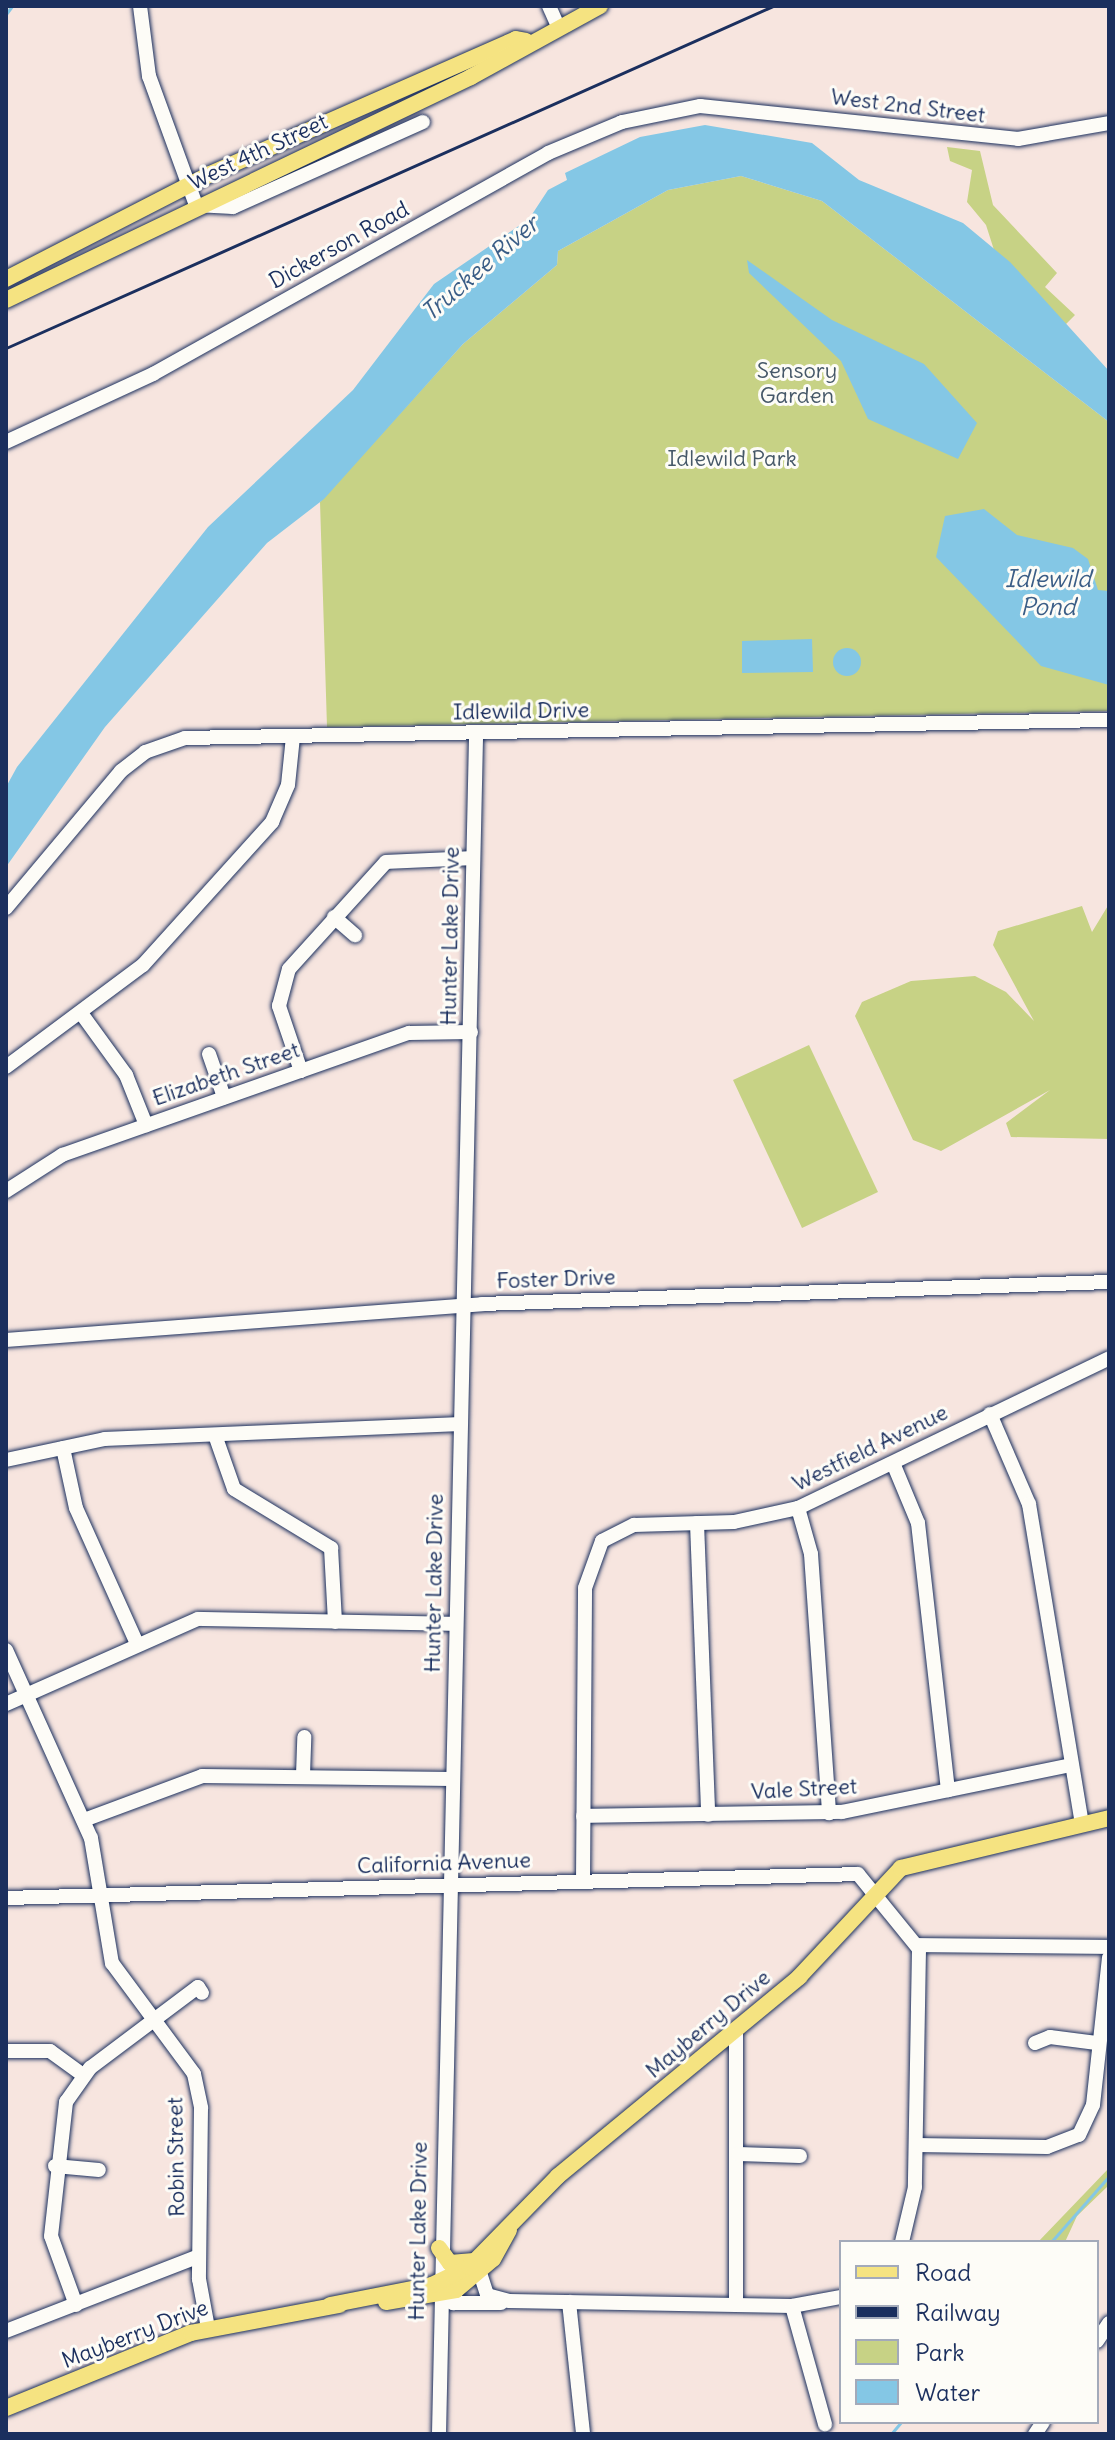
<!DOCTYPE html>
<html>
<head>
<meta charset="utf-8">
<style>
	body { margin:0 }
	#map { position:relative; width:1115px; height:2440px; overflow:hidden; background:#f7e5df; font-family:Delius,sans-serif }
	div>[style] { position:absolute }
	.green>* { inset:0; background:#c7d285 }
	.water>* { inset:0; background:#84c7e5 }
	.round { border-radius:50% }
	.stream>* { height:3px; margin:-1.5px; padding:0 1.5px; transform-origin:1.5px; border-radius:1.5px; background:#84c7e5 }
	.roads { filter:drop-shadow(0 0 2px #1b2f5e) drop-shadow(0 0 2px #1b2f5e) }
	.minor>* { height:14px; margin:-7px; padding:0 7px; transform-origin:7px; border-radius:7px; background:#fdfcf7 }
	.major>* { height:16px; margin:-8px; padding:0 8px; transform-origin:8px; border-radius:8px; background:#f5e381 }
	.rail>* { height:3px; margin:-1.5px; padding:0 1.5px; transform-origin:1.5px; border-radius:1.5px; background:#1b2f5e }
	span { translate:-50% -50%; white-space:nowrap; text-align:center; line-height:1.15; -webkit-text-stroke:6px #fdfcf7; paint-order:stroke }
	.street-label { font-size:22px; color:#1b2f5e }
	.park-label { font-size:22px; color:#465868 }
	.water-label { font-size:24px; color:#3a5d86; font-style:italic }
	.frame { position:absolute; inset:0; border:8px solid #1b2f5e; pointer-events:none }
	.legend { position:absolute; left:839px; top:2240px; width:260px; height:184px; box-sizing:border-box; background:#fdfcf7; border:2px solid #a3aaba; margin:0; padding:10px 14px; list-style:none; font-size:24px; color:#1b2f5e }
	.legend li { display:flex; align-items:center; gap:16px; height:40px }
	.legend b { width:40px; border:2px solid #a3aaba }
</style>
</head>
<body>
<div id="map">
	<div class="green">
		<i style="clip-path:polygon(947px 147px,980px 151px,993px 205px,1057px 273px,1045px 287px,1075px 315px,1064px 326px,994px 250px,986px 225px,967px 202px,972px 170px,950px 161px)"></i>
		<i style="clip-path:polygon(741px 176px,822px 201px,1109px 422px,1109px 711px,327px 727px,320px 502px,463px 344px,557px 265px,558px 251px,668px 190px)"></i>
		<i style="clip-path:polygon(1109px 904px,1109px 1139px,1011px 1137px,1006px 1123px,1050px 1090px,941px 1151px,913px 1140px,855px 1016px,862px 1002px,911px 981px,975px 976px,1006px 992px,1034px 1021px,993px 945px,998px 931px,1082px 906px,1092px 932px)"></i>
		<i style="clip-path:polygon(809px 1045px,878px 1192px,802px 1228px,733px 1080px)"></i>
		<i style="clip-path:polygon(1109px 2168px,1109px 2185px,1077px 2216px,1065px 2242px,1038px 2242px)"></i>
	</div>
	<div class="water">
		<i style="clip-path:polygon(705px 125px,812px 143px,859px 180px,963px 223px,1010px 262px,1109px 371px,1109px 422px,822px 201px,741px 176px,668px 190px,558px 251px,557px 265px,463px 344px,324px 499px,267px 543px,105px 727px,6px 867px,6px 787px,17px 767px,208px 527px,353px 390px,434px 284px,529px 219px,548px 190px,567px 180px,565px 173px,640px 137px)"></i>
		<i style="clip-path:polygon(747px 260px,832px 320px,924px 364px,977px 423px,958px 459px,868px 419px,841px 361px,749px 273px)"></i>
		<i style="clip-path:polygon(984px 509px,1017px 535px,1073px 548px,1088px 559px,1098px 590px,1109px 591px,1109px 685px,1041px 666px,936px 557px,945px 516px)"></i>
		<i style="clip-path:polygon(812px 639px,813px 672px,742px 673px,742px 641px)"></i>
		<i class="round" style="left:833px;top:648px;width:28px;height:28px"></i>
	</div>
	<div class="stream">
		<i style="left:6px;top:14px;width:10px;rotate:-53deg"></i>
		<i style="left:1051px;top:2242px;width:88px;rotate:-48.7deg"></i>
		<i style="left:891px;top:2434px;width:16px;rotate:-50deg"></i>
	</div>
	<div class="roads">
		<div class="minor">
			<i style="left:140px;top:6px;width:71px;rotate:82.7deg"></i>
			<i style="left:149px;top:76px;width:137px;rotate:70deg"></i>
			<i style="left:196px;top:205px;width:37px;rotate:3deg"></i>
			<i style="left:233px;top:207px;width:208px;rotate:-24.1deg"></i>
			<i style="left:549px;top:6px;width:22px;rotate:66deg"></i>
			<i style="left:6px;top:442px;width:162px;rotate:-24.8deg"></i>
			<i style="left:153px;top:374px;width:453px;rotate:-29.2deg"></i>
			<i style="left:548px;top:153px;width:80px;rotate:-22.7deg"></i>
			<i style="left:622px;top:122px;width:80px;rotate:-11.6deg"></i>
			<i style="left:700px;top:106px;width:320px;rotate:5.9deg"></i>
			<i style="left:1018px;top:139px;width:92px;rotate:-10deg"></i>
			<i style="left:6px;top:908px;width:179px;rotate:-50deg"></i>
			<i style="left:121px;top:771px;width:31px;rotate:-38deg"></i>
			<i style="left:145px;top:752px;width:42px;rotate:-19.3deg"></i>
			<i style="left:185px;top:738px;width:924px;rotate:-1.12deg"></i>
			<i style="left:334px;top:917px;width:28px;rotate:41deg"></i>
			<i style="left:81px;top:1013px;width:77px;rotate:54deg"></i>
			<i style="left:126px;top:1075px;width:54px;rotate:68.2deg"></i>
			<i style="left:209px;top:1054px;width:46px;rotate:70.8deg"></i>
			<i style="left:6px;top:1067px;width:171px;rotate:-36.7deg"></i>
			<i style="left:143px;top:965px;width:193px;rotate:-47.9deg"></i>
			<i style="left:272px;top:822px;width:40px;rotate:-66.6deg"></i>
			<i style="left:288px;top:785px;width:48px;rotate:-84.1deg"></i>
			<i style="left:301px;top:1071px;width:69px;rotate:-108.7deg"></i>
			<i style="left:279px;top:1006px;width:38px;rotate:-75deg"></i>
			<i style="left:289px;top:969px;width:144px;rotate:-47.8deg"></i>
			<i style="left:386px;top:862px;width:87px;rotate:-2.6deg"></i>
			<i style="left:6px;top:1191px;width:67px;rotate:-32.7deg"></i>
			<i style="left:62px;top:1155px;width:368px;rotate:-19.4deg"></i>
			<i style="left:409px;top:1033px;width:62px;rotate:-0.9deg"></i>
			<i style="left:6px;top:1340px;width:477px;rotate:-4.3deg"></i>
			<i style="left:482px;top:1304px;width:627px;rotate:-2.01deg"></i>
			<i style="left:990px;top:1414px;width:98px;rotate:66.6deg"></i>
			<i style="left:1029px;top:1504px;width:325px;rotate:80.6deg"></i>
			<i style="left:215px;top:1435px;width:57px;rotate:70.6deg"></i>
			<i style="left:234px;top:1489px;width:114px;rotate:31.3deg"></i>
			<i style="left:331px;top:1548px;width:74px;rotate:86.9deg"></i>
			<i style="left:63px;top:1448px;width:61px;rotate:77.8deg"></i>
			<i style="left:76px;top:1508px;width:149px;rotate:65.8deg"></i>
			<i style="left:6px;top:1460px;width:101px;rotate:-12deg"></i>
			<i style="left:105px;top:1439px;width:355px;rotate:-2.4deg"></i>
			<i style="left:893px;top:1463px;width:65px;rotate:67.4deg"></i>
			<i style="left:918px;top:1523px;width:269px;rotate:83.6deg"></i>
			<i style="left:798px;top:1508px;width:48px;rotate:74.2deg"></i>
			<i style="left:811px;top:1554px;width:260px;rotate:86deg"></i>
			<i style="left:697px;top:1523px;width:292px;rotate:87.8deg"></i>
			<i style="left:6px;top:1650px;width:206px;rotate:65.7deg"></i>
			<i style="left:91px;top:1838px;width:127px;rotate:80.5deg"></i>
			<i style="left:112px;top:1963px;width:138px;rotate:53.5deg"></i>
			<i style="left:194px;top:2074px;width:35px;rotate:78deg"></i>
			<i style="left:201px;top:2108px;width:171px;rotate:90.7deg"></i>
			<i style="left:199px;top:2279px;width:50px;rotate:79.6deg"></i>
			<i style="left:6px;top:1704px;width:210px;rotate:-23.9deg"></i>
			<i style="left:198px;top:1619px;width:257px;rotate:1.1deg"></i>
			<i style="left:303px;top:1775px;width:38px;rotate:-88deg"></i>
			<i style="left:583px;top:1816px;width:259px;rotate:-0.9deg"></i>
			<i style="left:842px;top:1812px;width:233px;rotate:-11.6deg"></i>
			<i style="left:84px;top:1820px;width:126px;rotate:-20.4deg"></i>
			<i style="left:202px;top:1776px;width:250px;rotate:0.7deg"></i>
			<i style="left:583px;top:1881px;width:293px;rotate:-89.6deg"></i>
			<i style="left:585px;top:1588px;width:50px;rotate:-70.1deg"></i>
			<i style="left:602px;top:1541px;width:36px;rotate:-27deg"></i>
			<i style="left:634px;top:1525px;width:100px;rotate:-1.7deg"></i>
			<i style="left:734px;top:1522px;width:66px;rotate:-12.3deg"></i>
			<i style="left:798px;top:1508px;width:345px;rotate:-25.7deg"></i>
			<i style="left:6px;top:1898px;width:852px;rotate:-1.61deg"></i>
			<i style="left:858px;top:1874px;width:97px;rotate:50.9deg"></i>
			<i style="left:919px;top:1949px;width:238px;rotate:91deg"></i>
			<i style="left:915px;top:2187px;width:57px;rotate:103.3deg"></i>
			<i style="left:918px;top:1945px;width:191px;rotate:0.6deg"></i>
			<i style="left:736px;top:2029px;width:276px;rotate:90deg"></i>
			<i style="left:1035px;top:2043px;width:16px;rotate:-22deg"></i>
			<i style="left:1050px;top:2037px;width:47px;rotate:7.3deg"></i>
			<i style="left:6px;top:2051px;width:44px"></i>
			<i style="left:50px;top:2051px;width:41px;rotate:36deg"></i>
			<i style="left:916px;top:2145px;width:131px;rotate:0.9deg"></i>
			<i style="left:1047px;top:2147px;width:34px;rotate:-21deg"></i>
			<i style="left:1079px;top:2135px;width:33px;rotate:-65deg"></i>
			<i style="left:1093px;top:2105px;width:148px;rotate:-83.8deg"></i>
			<i style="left:738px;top:2154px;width:62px;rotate:1.8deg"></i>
			<i style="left:55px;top:2166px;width:44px;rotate:5.2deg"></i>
			<i style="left:480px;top:2273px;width:23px;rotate:72deg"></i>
			<i style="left:487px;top:2295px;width:23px;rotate:15deg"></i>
			<i style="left:509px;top:2301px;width:283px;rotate:1deg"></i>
			<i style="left:792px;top:2306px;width:50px;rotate:-10.4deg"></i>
			<i style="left:439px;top:2296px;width:16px;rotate:27deg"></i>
			<i style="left:453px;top:2303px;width:48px"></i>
			<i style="left:569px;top:2302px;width:133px;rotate:83.9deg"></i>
			<i style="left:76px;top:2305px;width:73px;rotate:-109.9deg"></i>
			<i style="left:51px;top:2236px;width:135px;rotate:-83.6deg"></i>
			<i style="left:66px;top:2102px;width:42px;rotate:-54.8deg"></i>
			<i style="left:90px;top:2068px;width:135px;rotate:-36.9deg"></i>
			<i style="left:198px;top:1987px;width:7px;rotate:56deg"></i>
			<i style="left:792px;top:2306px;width:123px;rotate:74.4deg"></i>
			<i style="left:6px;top:2331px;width:207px;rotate:-21.2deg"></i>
			<i style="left:1097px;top:2341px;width:22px;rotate:-56deg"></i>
			<i style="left:439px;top:2434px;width:1701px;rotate:-88.75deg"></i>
			<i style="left:1035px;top:2434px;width:14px;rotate:-56deg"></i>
		</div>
		<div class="major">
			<i style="left:6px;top:279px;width:229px;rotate:-27.2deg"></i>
			<i style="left:210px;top:174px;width:334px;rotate:-23.8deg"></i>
			<i style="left:516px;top:39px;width:10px;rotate:11deg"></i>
			<i style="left:6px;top:300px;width:516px;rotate:-25.62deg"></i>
			<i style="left:471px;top:77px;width:147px;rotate:-28.8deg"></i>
			<i style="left:439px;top:2248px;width:19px;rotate:54deg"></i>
			<i style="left:450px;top:2263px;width:24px;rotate:-5deg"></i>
			<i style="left:386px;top:2302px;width:71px;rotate:-9.7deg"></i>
			<i style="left:456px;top:2290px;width:48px;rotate:-40deg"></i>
			<i style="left:493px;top:2259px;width:33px;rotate:-61deg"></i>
			<i style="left:330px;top:2305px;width:104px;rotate:-11.1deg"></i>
			<i style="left:432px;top:2285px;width:41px;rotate:-25.9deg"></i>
			<i style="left:469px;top:2267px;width:127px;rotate:-45.6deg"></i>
			<i style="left:558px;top:2176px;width:313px;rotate:-39.5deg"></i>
			<i style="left:799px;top:1977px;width:149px;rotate:-46.9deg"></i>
			<i style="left:901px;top:1868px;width:214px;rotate:-13.5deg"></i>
			<i style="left:6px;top:2408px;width:200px;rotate:-22.1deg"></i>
			<i style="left:191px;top:2333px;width:151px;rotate:-10.7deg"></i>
		</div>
	</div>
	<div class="rail">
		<i style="left:6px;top:348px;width:840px;rotate:-24.03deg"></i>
	</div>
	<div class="street-label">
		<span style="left:908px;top:106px;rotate:7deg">West 2nd Street</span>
		<span style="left:258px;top:152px;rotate:-25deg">West 4th Street</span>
		<span style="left:339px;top:245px;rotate:-29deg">Dickerson Road</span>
		<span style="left:521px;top:711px;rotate:-1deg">Idlewild Drive</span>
		<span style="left:450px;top:936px;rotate:-89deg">Hunter Lake Drive</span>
		<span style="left:226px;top:1074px;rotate:-19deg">Elizabeth Street</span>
		<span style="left:556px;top:1279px;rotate:-2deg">Foster Drive</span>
		<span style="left:870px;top:1448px;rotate:-26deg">Westfield Avenue</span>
		<span style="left:434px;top:1583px;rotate:-89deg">Hunter Lake Drive</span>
		<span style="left:804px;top:1789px;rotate:-3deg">Vale Street</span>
		<span style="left:444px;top:1863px;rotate:-2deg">California Avenue</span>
		<span style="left:708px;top:2024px;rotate:-40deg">Mayberry Drive</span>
		<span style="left:176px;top:2157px;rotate:-91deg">Robin Street</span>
		<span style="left:418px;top:2231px;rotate:-89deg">Hunter Lake Drive</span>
		<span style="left:135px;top:2334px;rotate:-21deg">Mayberry Drive</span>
	</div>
	<div class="park-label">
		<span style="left:797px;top:383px">Sensory<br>Garden</span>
		<span style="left:732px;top:459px">Idlewild Park</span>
	</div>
	<div class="water-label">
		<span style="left:480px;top:268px;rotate:-41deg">Truckee River</span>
		<span style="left:1048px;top:593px">Idlewild<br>Pond</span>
	</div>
	<div class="frame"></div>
	<ul class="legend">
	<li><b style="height:10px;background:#f5e381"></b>Road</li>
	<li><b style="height:10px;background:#1b2f5e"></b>Railway</li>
	<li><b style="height:22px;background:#c7d285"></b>Park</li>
	<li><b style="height:22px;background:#84c7e5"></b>Water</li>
	</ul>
</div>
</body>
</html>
